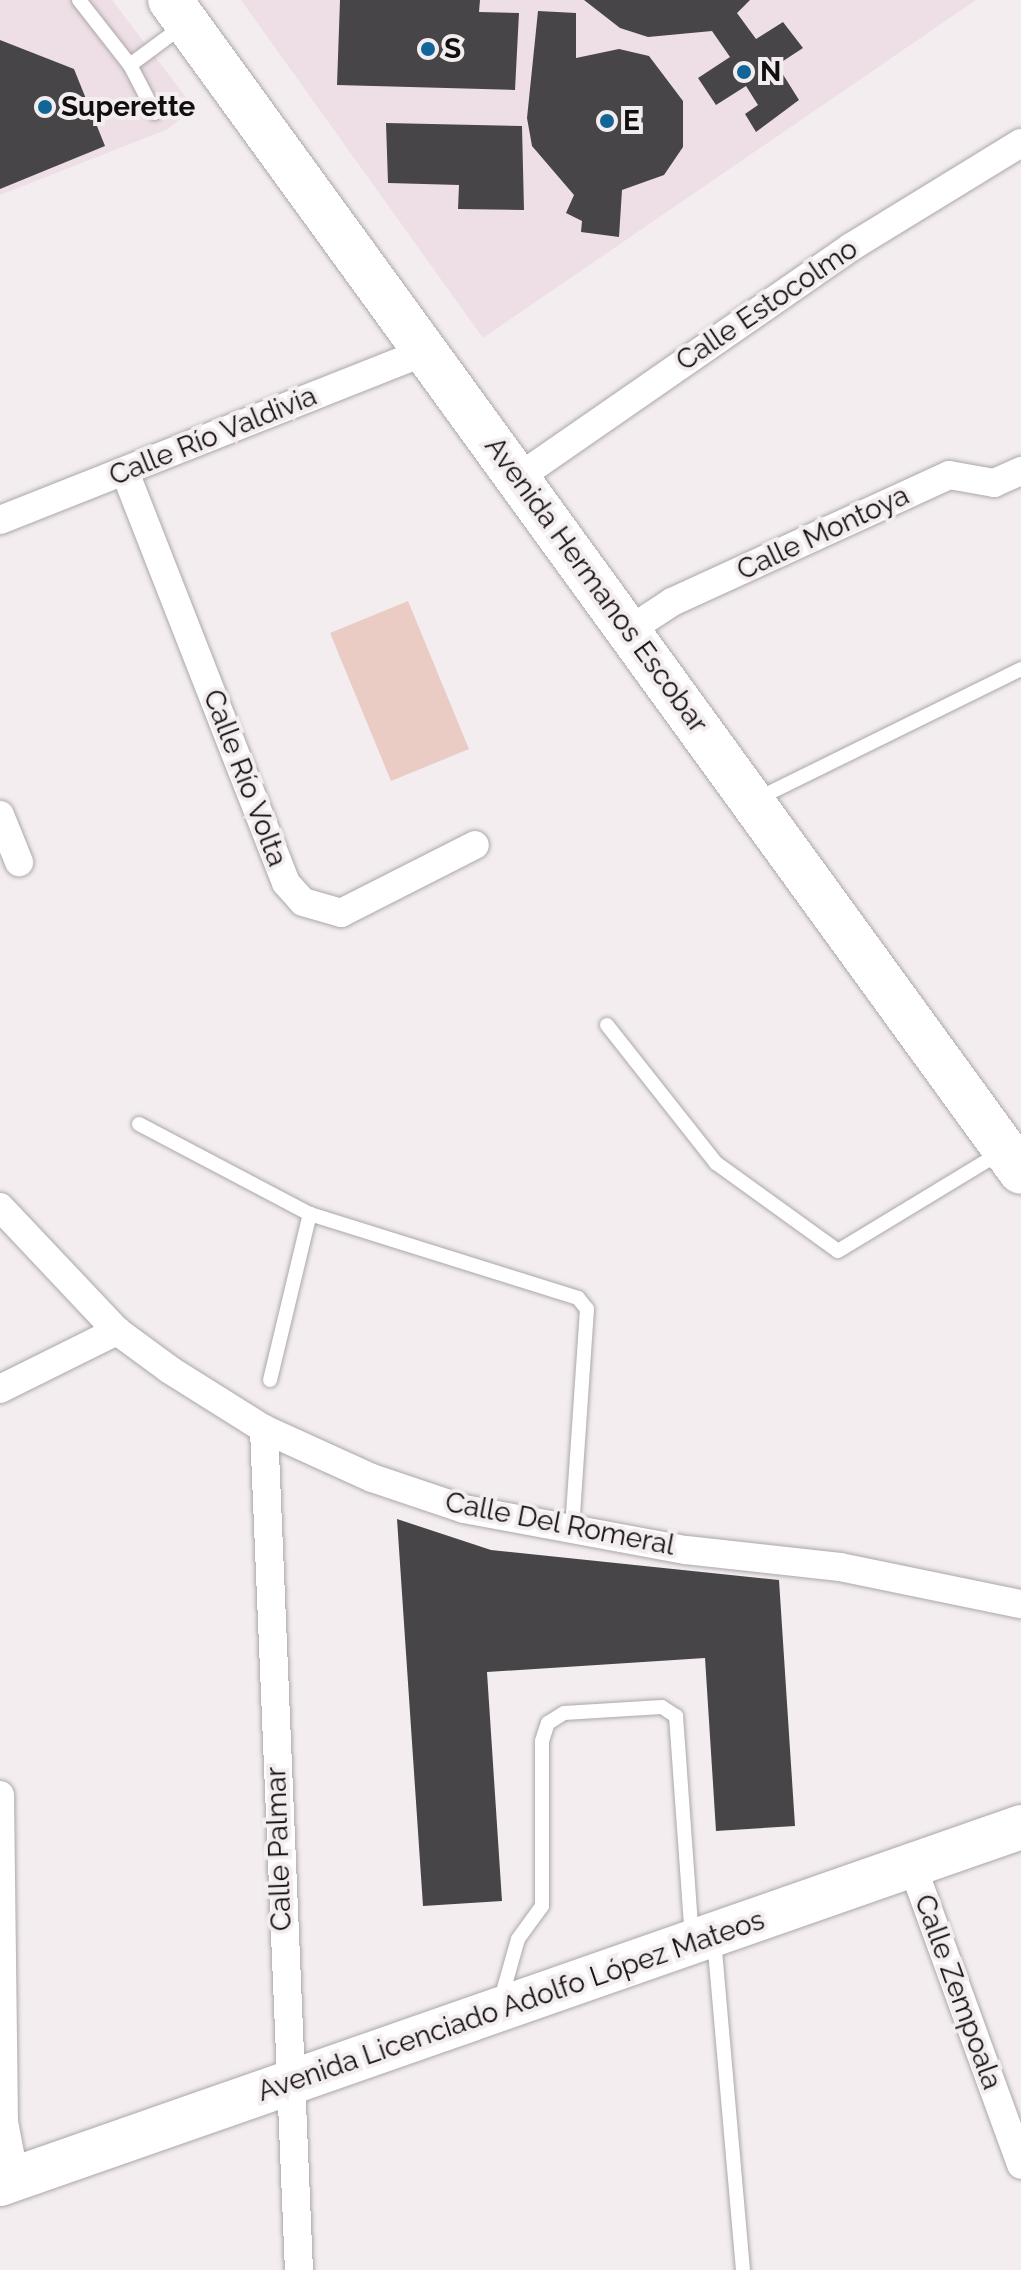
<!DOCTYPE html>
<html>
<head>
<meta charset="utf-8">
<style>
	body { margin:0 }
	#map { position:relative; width:1021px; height:2270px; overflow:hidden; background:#f3edef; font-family:Raleway,sans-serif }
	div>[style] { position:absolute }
	.built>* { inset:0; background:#eddfe5 }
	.green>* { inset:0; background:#eaccc5 }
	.building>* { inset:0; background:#484548 }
	.roads { filter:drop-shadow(0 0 2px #aca7a9) drop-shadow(0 0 2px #aca7a9) }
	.lane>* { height:14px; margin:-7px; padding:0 7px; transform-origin:7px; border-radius:7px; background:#fff }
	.street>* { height:28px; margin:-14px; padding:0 14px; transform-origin:14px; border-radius:14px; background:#fff }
	.primary>* { height:44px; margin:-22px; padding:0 22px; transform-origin:22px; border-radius:22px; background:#fff }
	.dots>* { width:22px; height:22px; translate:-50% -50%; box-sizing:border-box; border:4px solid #f3edef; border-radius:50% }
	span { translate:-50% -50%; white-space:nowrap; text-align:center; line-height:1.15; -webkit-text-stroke:8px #f3edef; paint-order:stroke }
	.poi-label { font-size:28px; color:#100e0e; font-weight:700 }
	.left { translate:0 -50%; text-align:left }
	.street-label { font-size:28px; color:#100e0e }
</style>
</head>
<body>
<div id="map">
	<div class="built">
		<i style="clip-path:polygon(0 0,112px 0,194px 108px,168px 129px,0 195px)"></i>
		<i style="clip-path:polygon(241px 0,976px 0,483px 338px)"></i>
	</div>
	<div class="green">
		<i style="clip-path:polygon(408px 601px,469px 749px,391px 781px,330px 633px)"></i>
	</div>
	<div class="building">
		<i style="clip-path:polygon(340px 0,480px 0,479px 12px,519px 13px,515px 90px,337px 85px)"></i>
		<i style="clip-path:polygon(584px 0,750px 0,737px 13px,756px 39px,783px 22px,803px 48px,777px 65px,799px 100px,756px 132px,745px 114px,758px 105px,746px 86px,716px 105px,698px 78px,730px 57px,712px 31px,648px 37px,620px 28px)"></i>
		<i style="clip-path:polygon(538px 11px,576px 13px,576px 58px,619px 49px,649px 56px,683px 101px,683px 147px,664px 175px,622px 190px,619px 237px,581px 232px,582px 221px,566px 213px,574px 195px,532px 146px,527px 118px)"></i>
		<i style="clip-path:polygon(0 40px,74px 69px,105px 146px,0 189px)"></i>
		<i style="clip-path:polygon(386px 123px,522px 126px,524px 210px,458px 209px,459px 185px,388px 183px)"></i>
		<i style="clip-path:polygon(397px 1519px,491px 1550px,779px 1580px,795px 1826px,716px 1831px,705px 1658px,487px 1672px,502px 1901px,423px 1906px)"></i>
	</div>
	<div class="roads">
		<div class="lane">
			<i style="left:79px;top:0;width:83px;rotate:51.9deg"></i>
			<i style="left:130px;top:65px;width:67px;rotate:-36.5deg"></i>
			<i style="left:130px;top:65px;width:54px;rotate:62.5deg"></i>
			<i style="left:755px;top:800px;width:297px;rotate:-26.2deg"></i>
			<i style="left:607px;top:1025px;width:176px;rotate:51.7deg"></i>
			<i style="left:716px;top:1163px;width:150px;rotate:35.8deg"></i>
			<i style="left:838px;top:1251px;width:189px;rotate:-31.2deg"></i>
			<i style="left:139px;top:1124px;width:193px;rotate:27.8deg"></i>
			<i style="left:310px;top:1214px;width:281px;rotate:17.4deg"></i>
			<i style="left:578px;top:1298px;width:14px;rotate:51deg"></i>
			<i style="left:587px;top:1309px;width:221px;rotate:93.9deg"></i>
			<i style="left:270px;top:1380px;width:171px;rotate:-76.5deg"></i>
			<i style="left:714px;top:1939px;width:332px;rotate:85deg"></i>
			<i style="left:501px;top:1999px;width:62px;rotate:-74.2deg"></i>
			<i style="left:518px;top:1939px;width:41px;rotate:-54deg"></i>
			<i style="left:542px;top:1906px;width:165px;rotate:-90deg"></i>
			<i style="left:542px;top:1741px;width:19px;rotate:-72deg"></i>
			<i style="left:548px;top:1723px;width:19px;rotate:-32deg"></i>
			<i style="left:564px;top:1713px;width:98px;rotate:-3.5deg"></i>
			<i style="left:662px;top:1707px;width:17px;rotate:33deg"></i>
			<i style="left:676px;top:1716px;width:222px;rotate:85.9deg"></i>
		</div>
		<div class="street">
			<i style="left:125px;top:472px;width:441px;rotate:68.6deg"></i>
			<i style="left:286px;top:883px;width:25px;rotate:48deg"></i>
			<i style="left:303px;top:902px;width:40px;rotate:16deg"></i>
			<i style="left:341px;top:913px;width:150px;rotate:-26.9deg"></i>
			<i style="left:519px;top:477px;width:404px;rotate:-34.7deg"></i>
			<i style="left:851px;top:247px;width:199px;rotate:-31.5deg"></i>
			<i style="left:0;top:520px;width:458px;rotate:-21.6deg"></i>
			<i style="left:631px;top:629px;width:49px;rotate:-33.4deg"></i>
			<i style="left:672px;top:602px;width:305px;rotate:-24.6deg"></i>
			<i style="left:949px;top:475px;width:46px;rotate:10.1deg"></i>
			<i style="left:994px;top:483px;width:30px;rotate:-24deg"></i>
			<i style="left:0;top:815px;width:51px;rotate:68deg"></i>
			<i style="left:0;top:1207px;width:170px;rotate:46.7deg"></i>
			<i style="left:117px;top:1331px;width:66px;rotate:36.3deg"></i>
			<i style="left:170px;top:1370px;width:111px;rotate:32.1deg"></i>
			<i style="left:264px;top:1429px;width:119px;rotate:24.4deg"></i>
			<i style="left:372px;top:1478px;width:97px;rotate:18.6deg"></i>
			<i style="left:464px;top:1509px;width:226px;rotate:10.5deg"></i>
			<i style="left:686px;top:1550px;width:155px;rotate:6.3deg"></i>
			<i style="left:840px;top:1567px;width:185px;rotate:11.6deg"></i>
			<i style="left:0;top:1389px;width:131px;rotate:-26.4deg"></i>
			<i style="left:264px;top:1429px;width:842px;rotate:87.62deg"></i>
			<i style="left:0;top:1795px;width:327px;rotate:89.3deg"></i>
			<i style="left:4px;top:2122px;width:58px;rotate:79.1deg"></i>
			<i style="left:912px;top:1865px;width:319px;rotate:70deg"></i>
		</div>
		<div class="primary">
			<i style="left:170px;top:0;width:1448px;rotate:54.02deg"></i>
			<i style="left:0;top:2184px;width:1082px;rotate:-19.27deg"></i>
		</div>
	</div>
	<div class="dots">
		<i style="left:428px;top:49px;background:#126697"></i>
		<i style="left:744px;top:72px;background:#126697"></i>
		<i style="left:45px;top:107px;background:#126697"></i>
		<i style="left:607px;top:121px;background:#126697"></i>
	</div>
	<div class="poi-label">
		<span class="left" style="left:444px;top:49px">S</span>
		<span class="left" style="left:760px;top:72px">N</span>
		<span class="left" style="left:61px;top:107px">Superette</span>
		<span class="left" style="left:623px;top:121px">E</span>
	</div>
	<div class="street-label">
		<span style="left:767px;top:305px;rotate:-34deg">Calle Estocolmo</span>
		<span style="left:213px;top:436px;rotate:-22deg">Calle Río Valdivia</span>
		<span style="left:823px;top:533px;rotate:-25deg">Calle Montoya</span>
		<span style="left:596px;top:585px;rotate:54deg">Avenida Hermanos Escobar</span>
		<span style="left:245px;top:778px;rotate:69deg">Calle Río Volta</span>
		<span style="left:560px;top:1524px;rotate:11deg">Calle Del Romeral</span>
		<span style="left:279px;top:1849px;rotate:-92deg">Calle Palmar</span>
		<span style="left:958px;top:1992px;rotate:70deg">Calle Zempoala</span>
		<span style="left:511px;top:2006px;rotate:-19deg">Avenida Licenciado Adolfo López Mateos</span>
	</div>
</div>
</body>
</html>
